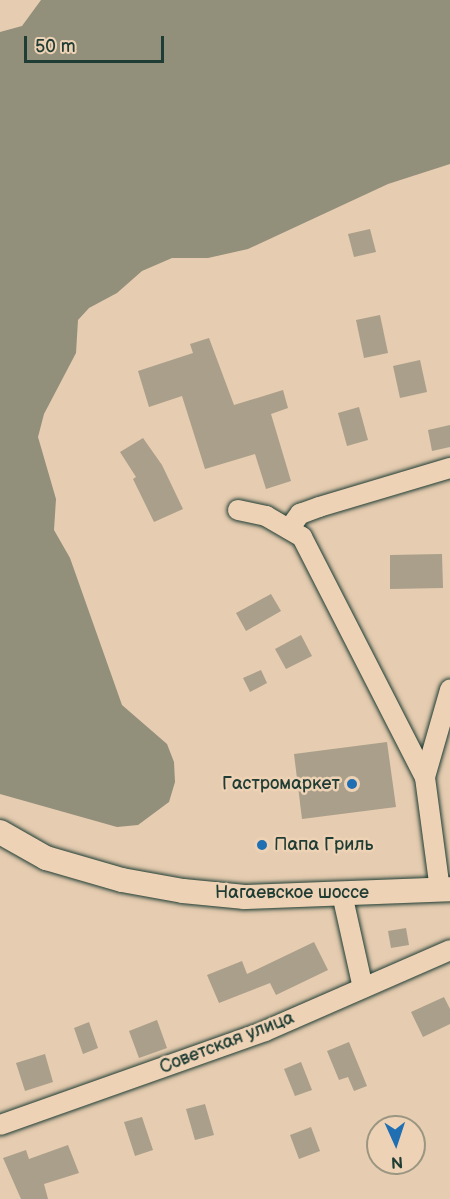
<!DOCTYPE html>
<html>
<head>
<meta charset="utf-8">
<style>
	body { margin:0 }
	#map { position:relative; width:450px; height:1199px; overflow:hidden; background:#e6ccb0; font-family:"Balsamiq Sans",sans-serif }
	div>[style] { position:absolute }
	.water>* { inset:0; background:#928f7b }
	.building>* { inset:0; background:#a99f8a }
	.roads { filter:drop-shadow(0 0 2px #1f3d34) drop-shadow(0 0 2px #1f3d34) }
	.minor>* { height:20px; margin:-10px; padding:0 10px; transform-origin:10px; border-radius:10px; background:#eed2b5 }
	.tertiary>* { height:24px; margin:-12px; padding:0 12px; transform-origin:12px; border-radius:12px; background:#eed2b5 }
	.dots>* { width:16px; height:16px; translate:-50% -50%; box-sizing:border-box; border:3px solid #eed2b5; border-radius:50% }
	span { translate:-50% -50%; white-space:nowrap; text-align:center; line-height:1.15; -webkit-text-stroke:5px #eed2b5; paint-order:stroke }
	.poi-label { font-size:18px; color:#1f3d34 }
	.right { translate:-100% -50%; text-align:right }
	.left { translate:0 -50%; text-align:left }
	.street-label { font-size:18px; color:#1f3d34 }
	.north { position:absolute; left:366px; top:1115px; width:60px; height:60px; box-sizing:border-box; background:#eed2b5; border:2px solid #9b9681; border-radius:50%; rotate:177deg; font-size:16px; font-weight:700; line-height:24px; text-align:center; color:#1f3d34 }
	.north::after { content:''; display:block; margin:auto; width:21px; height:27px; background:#1f6fb2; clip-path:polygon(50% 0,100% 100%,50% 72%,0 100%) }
	.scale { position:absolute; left:24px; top:36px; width:140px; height:27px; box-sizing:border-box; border:3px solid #1f3d34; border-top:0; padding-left:8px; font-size:18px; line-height:21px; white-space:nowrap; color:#1f3d34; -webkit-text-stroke:4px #eed2b5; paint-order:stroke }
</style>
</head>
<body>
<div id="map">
	<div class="water">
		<i style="clip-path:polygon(41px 0,450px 0,450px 164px,388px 184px,248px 249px,208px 258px,172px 258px,142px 271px,117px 293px,89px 308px,78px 320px,76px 353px,44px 414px,38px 437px,56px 499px,54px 530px,70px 558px,122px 705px,167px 744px,174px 762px,175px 782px,169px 802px,138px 825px,117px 827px,0 794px,0 32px,22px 26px)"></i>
	</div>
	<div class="building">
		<i style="clip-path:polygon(370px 229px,376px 252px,354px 257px,348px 234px)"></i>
		<i style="clip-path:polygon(380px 315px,388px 353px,364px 358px,356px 320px)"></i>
		<i style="clip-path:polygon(209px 338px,234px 405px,283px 390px,288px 408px,271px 414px,291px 481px,266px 489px,255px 454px,205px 469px,182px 396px,149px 407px,138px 371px,193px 353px,190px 344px)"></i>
		<i style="clip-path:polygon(420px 360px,427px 392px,400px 398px,393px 366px)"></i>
		<i style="clip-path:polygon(359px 407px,368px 440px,347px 446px,338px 413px)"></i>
		<i style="clip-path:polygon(450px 425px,450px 447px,432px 451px,428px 430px)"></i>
		<i style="clip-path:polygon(143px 438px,162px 465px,183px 509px,154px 522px,133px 479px,136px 477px,120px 452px)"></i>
		<i style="clip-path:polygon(442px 554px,443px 588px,390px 589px,390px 555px)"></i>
		<i style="clip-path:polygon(271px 594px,281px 611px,246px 631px,236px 613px)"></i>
		<i style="clip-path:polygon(301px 635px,312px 656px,286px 669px,275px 649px)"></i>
		<i style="clip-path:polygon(261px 670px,267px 683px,250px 692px,243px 678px)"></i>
		<i style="clip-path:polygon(387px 742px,396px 807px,302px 819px,294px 754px)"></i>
		<i style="clip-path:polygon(406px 928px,409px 945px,391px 948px,388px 931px)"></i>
		<i style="clip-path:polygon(314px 942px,328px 970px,276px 995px,270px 983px,219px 1003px,207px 975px,242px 961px,247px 974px)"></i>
		<i style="clip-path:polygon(444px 997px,450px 1009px,450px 1024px,423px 1037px,411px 1012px)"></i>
		<i style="clip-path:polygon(157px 1020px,167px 1048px,139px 1058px,129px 1031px)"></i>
		<i style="clip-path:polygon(89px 1022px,98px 1048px,83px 1054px,74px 1028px)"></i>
		<i style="clip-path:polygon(349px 1042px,367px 1086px,354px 1091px,348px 1077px,339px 1080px,327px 1051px)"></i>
		<i style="clip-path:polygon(45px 1054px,53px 1082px,25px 1091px,16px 1063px)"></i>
		<i style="clip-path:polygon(301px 1062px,312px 1090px,295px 1096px,284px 1069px)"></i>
		<i style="clip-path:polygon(205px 1104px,214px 1135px,195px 1140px,186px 1109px)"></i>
		<i style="clip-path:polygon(142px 1117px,153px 1150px,135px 1156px,124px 1122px)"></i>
		<i style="clip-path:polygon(311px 1127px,320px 1151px,299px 1159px,290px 1135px)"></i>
		<i style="clip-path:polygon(68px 1145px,79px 1173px,44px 1184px,48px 1199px,21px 1199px,3px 1158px,26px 1150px,29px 1159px)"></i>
	</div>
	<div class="roads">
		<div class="minor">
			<i style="left:238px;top:510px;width:29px;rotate:12deg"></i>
			<i style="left:266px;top:516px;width:42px;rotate:30.3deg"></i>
			<i style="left:302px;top:537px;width:270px;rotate:62.9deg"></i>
			<i style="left:289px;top:529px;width:19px;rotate:-54deg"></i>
			<i style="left:300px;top:514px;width:20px;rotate:-20deg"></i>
			<i style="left:319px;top:507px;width:137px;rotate:-16.6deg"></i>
			<i style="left:440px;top:890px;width:114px;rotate:-97.6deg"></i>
			<i style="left:425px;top:777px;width:91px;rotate:-74deg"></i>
			<i style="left:342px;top:894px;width:96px;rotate:77.4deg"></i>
			<i style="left:0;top:1125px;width:281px;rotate:-19.5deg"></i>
			<i style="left:265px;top:1031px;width:202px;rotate:-23.6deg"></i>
		</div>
		<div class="tertiary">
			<i style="left:0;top:832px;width:53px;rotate:29.5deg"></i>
			<i style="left:46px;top:858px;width:79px;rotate:16.1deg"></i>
			<i style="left:122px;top:880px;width:62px;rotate:10.2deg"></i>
			<i style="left:183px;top:891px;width:62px;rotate:5.5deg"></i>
			<i style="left:245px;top:897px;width:205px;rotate:-2.2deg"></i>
		</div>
	</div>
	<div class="dots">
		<i style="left:352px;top:784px;background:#1f6fb2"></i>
		<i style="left:262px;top:845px;background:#1f6fb2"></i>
	</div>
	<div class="poi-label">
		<span class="right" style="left:340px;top:784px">Гастромаркет</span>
		<span class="left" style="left:274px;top:845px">Папа Гриль</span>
	</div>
	<div class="street-label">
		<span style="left:292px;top:893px">Нагаевское шоссе</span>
		<span style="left:227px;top:1043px;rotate:-21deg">Советская улица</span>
	</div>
	<div class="north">N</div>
	<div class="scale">50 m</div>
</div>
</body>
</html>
